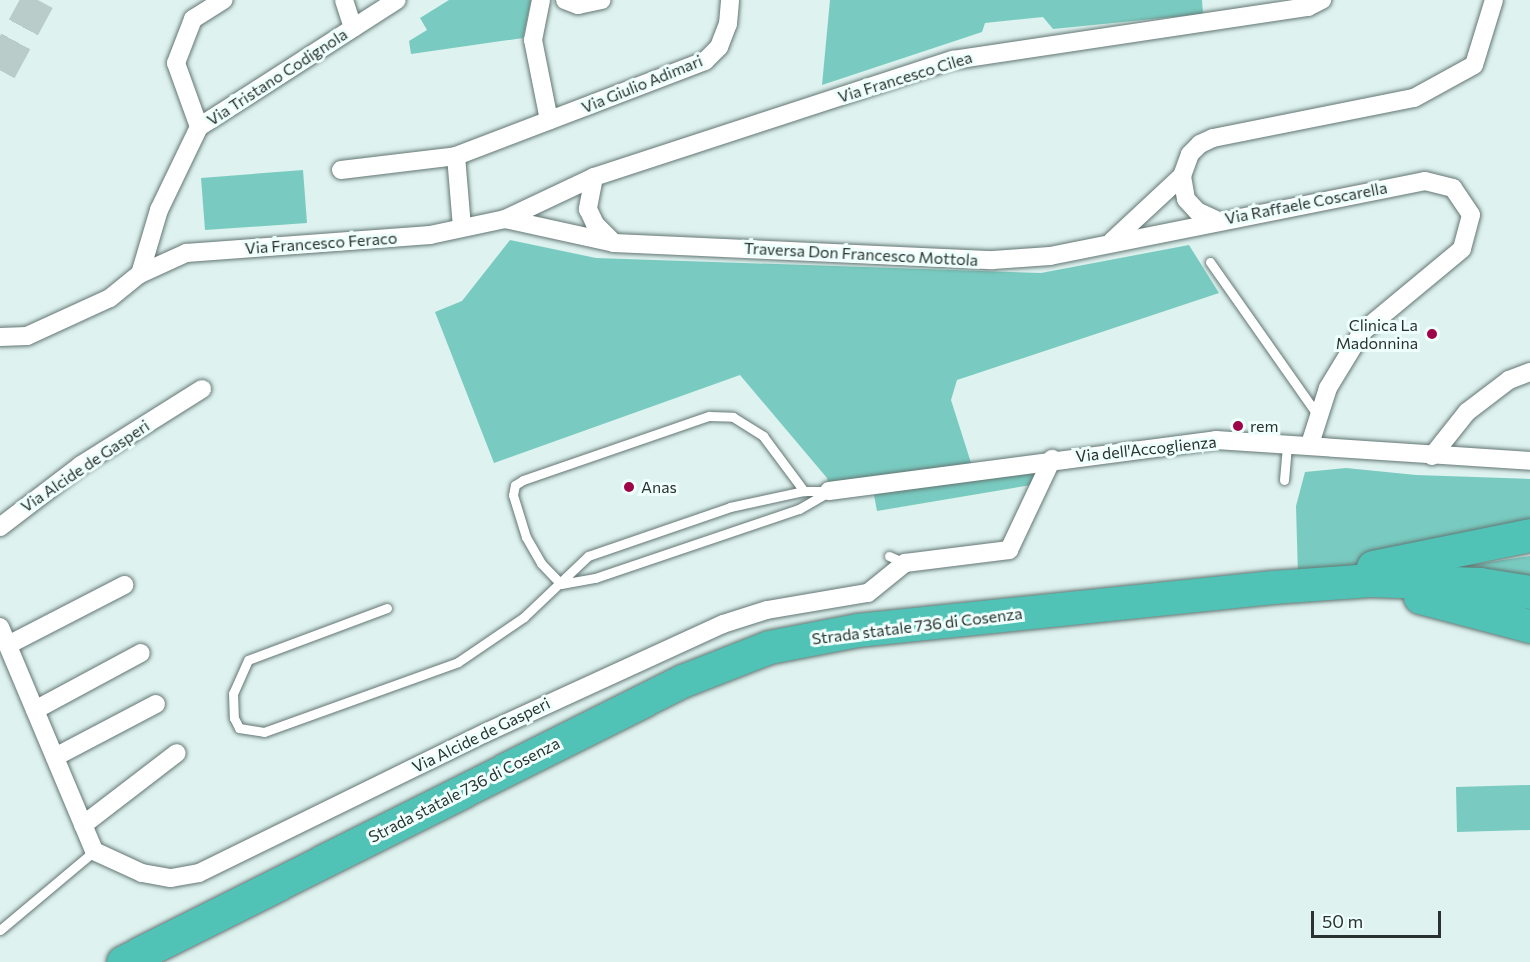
<!DOCTYPE html>
<html>
<head>
<meta charset="utf-8">
<style>
	body { margin:0 }
	#map { position:relative; width:1530px; height:962px; overflow:hidden; background:#def2ef; font-family:Commissioner,sans-serif }
	div>[style] { position:absolute }
	.green>* { inset:0; background:#79cbc1 }
	.highway-tunnel>* { height:33px; margin-top:-16.5px; transform-origin:0; background:repeating-linear-gradient(90deg,#baccc9 0 33px,transparent 0 49px) }
	.roads { filter:drop-shadow(0 0 2px #637673) drop-shadow(0 0 2px #637673) }
	.lane>* { height:9px; margin:-4.5px; padding:0 4.5px; transform-origin:4.5px; border-radius:4.5px; background:#fff }
	.street>* { height:18px; margin:-9px; padding:0 9px; transform-origin:9px; border-radius:9px; background:#fff }
	.highway>* { height:33px; margin:-16.5px; padding:0 16.5px; transform-origin:16.5px; border-radius:16.5px; background:#50c2b6 }
	.dots>* { width:16px; height:16px; translate:-50% -50%; box-sizing:border-box; border:3px solid #eefffc; border-radius:50% }
	span { translate:-50% -50%; white-space:nowrap; text-align:center; line-height:1.15; -webkit-text-stroke:6px #eefffc; paint-order:stroke }
	.street-label { font-size:16px; color:#2a3230 }
	.poi-label { font-size:16px; color:#2a3230 }
	.right { translate:-100% -50%; text-align:right }
	.left { translate:0 -50%; text-align:left }
	.scale { position:absolute; left:1311px; top:911px; width:130px; height:27px; box-sizing:border-box; border:3px solid #2a3230; border-top:0; padding-left:8px; font-size:18px; line-height:21px; white-space:nowrap; color:#2a3230; -webkit-text-stroke:4px #eefffc; paint-order:stroke }
</style>
</head>
<body>
<div id="map">
	<div class="green">
		<i style="clip-path:polygon(449px 0,531px 0,523px 38px,411px 54px,409px 41px,427px 30px,420px 18px)"></i>
		<i style="clip-path:polygon(830px 0,1202px 0,1203px 14px,1053px 29px,1043px 17px,985px 23px,982px 32px,822px 85px)"></i>
		<i style="clip-path:polygon(303px 170px,307px 223px,205px 230px,201px 178px)"></i>
		<i style="clip-path:polygon(510px 240px,596px 258px,1041px 273px,1189px 245px,1219px 293px,957px 380px,951px 400px,972px 466px,829px 488px,827px 478px,740px 375px,494px 463px,435px 312px,462px 301px)"></i>
		<i style="clip-path:polygon(1037px 468px,1031px 485px,877px 511px,874px 495px)"></i>
		<i style="clip-path:polygon(1346px 468px,1416px 475px,1530px 479px,1530px 534px,1298px 576px,1296px 506px,1305px 472px)"></i>
		<i style="clip-path:polygon(1530px 556px,1530px 588px,1444px 569px)"></i>
		<i style="clip-path:polygon(1530px 785px,1530px 830px,1457px 832px,1456px 787px)"></i>
	</div>
	<div class="highway-tunnel">
		<i style="left:0;top:70px;width:80px;rotate:-61.5deg"></i>
	</div>
	<div class="roads">
		<div class="lane">
			<i style="left:1210px;top:262px;width:186px;rotate:54.9deg"></i>
			<i style="left:1284px;top:480px;width:36px;rotate:-85deg"></i>
			<i style="left:889px;top:556px;width:17px;rotate:24deg"></i>
			<i style="left:561px;top:584px;width:29px;rotate:-134deg"></i>
			<i style="left:541px;top:563px;width:30px;rotate:-120deg"></i>
			<i style="left:526px;top:537px;width:44px;rotate:-107.2deg"></i>
			<i style="left:513px;top:495px;width:10px;rotate:-79deg"></i>
			<i style="left:515px;top:485px;width:9px;rotate:-32deg"></i>
			<i style="left:523px;top:480px;width:197px;rotate:-19deg"></i>
			<i style="left:709px;top:416px;width:24px;rotate:2deg"></i>
			<i style="left:733px;top:417px;width:36px;rotate:32deg"></i>
			<i style="left:763px;top:436px;width:69px;rotate:53.3deg"></i>
			<i style="left:561px;top:584px;width:35px;rotate:-10deg"></i>
			<i style="left:595px;top:578px;width:215px;rotate:-18.7deg"></i>
			<i style="left:799px;top:509px;width:34px;rotate:-30deg"></i>
			<i style="left:387px;top:608px;width:148px;rotate:159.5deg"></i>
			<i style="left:248px;top:660px;width:36px;rotate:114deg"></i>
			<i style="left:233px;top:693px;width:25px;rotate:88deg"></i>
			<i style="left:234px;top:718px;width:11px;rotate:63deg"></i>
			<i style="left:239px;top:728px;width:25px;rotate:9deg"></i>
			<i style="left:264px;top:732px;width:206px;rotate:-19.8deg"></i>
			<i style="left:458px;top:662px;width:80px;rotate:-34.3deg"></i>
			<i style="left:524px;top:617px;width:88px;rotate:-43.6deg"></i>
			<i style="left:588px;top:556px;width:150px;rotate:-19deg"></i>
			<i style="left:730px;top:507px;width:76px;rotate:-12.2deg"></i>
			<i style="left:804px;top:491px;width:25px"></i>
			<i style="left:0;top:930px;width:123px;rotate:-40deg"></i>
		</div>
		<div class="street">
			<i style="left:344px;top:0;width:29px;rotate:72deg"></i>
			<i style="left:541px;top:0;width:41px;rotate:101.3deg"></i>
			<i style="left:533px;top:40px;width:82px;rotate:78.7deg"></i>
			<i style="left:565px;top:0;width:14px;rotate:21deg"></i>
			<i style="left:578px;top:5px;width:24px;rotate:-12deg"></i>
			<i style="left:199px;top:127px;width:68px;rotate:-109.8deg"></i>
			<i style="left:176px;top:63px;width:47px;rotate:-68.9deg"></i>
			<i style="left:193px;top:19px;width:36px;rotate:-32deg"></i>
			<i style="left:456px;top:156px;width:71px;rotate:85.2deg"></i>
			<i style="left:341px;top:170px;width:116px;rotate:-6.9deg"></i>
			<i style="left:456px;top:156px;width:267px;rotate:-20.9deg"></i>
			<i style="left:705px;top:61px;width:20px;rotate:-45deg"></i>
			<i style="left:719px;top:47px;width:25px;rotate:-69deg"></i>
			<i style="left:728px;top:24px;width:24px;rotate:-85deg"></i>
			<i style="left:594px;top:177px;width:33px;rotate:101deg"></i>
			<i style="left:588px;top:209px;width:17px;rotate:65deg"></i>
			<i style="left:595px;top:224px;width:27px;rotate:45deg"></i>
			<i style="left:505px;top:219px;width:112px;rotate:12.4deg"></i>
			<i style="left:614px;top:243px;width:379px;rotate:2.6deg"></i>
			<i style="left:993px;top:260px;width:57px;rotate:-4deg"></i>
			<i style="left:1050px;top:256px;width:382px;rotate:-11.3deg"></i>
			<i style="left:1425px;top:181px;width:29px;rotate:14deg"></i>
			<i style="left:1453px;top:188px;width:32px;rotate:56deg"></i>
			<i style="left:1471px;top:215px;width:35px;rotate:105deg"></i>
			<i style="left:1462px;top:249px;width:130px;rotate:140.3deg"></i>
			<i style="left:1362px;top:332px;width:66px;rotate:121.3deg"></i>
			<i style="left:1328px;top:388px;width:59px;rotate:107.8deg"></i>
			<i style="left:1216px;top:220px;width:21px;rotate:-155deg"></i>
			<i style="left:1197px;top:211px;width:16px;rotate:-133deg"></i>
			<i style="left:1186px;top:199px;width:23px;rotate:-100deg"></i>
			<i style="left:1182px;top:176px;width:23px;rotate:-70deg"></i>
			<i style="left:1190px;top:154px;width:14px;rotate:-45deg"></i>
			<i style="left:1200px;top:144px;width:14px;rotate:-25deg"></i>
			<i style="left:1213px;top:138px;width:205px;rotate:-11.3deg"></i>
			<i style="left:1414px;top:98px;width:68px;rotate:-28.8deg"></i>
			<i style="left:1474px;top:65px;width:68px;rotate:-72.9deg"></i>
			<i style="left:1112px;top:241px;width:96px;rotate:-42.9deg"></i>
			<i style="left:140px;top:274px;width:67px;rotate:-73.5deg"></i>
			<i style="left:159px;top:210px;width:92px;rotate:-64.3deg"></i>
			<i style="left:199px;top:127px;width:235px;rotate:-32.7deg"></i>
			<i style="left:0;top:337px;width:27px;rotate:-2deg"></i>
			<i style="left:27px;top:336px;width:91px;rotate:-24.6deg"></i>
			<i style="left:110px;top:298px;width:38px;rotate:-39deg"></i>
			<i style="left:140px;top:274px;width:51px;rotate:-24.5deg"></i>
			<i style="left:186px;top:253px;width:245px;rotate:-4.2deg"></i>
			<i style="left:430px;top:235px;width:77px;rotate:-12deg"></i>
			<i style="left:505px;top:219px;width:98px;rotate:-25.3deg"></i>
			<i style="left:594px;top:177px;width:378px;rotate:-18.1deg"></i>
			<i style="left:953px;top:60px;width:359px;rotate:-8.5deg"></i>
			<i style="left:1308px;top:7px;width:16px;rotate:-27deg"></i>
			<i style="left:1432px;top:456px;width:56px;rotate:-51.5deg"></i>
			<i style="left:1467px;top:412px;width:53px;rotate:-37.3deg"></i>
			<i style="left:1509px;top:380px;width:22px;rotate:-21deg"></i>
			<i style="left:829px;top:491px;width:390px;rotate:-7.5deg"></i>
			<i style="left:1216px;top:440px;width:315px;rotate:3.8deg"></i>
			<i style="left:0;top:527px;width:102px;rotate:-37.4deg"></i>
			<i style="left:81px;top:465px;width:143px;rotate:-32.1deg"></i>
			<i style="left:0;top:627px;width:243px;rotate:67.2deg"></i>
			<i style="left:94px;top:851px;width:53px;rotate:24.6deg"></i>
			<i style="left:142px;top:873px;width:29px;rotate:10deg"></i>
			<i style="left:171px;top:878px;width:28px;rotate:-10deg"></i>
			<i style="left:199px;top:873px;width:318px;rotate:-26.1deg"></i>
			<i style="left:485px;top:733px;width:262px;rotate:-24.6deg"></i>
			<i style="left:723px;top:624px;width:46px;rotate:-17.7deg"></i>
			<i style="left:767px;top:610px;width:102px;rotate:-9.6deg"></i>
			<i style="left:868px;top:593px;width:48px;rotate:-39deg"></i>
			<i style="left:905px;top:563px;width:105px;rotate:-7.1deg"></i>
			<i style="left:1009px;top:550px;width:101px;rotate:-64.7deg"></i>
			<i style="left:8px;top:645px;width:131px;rotate:-27.3deg"></i>
			<i style="left:35px;top:710px;width:120px;rotate:-28.3deg"></i>
			<i style="left:55px;top:757px;width:114px;rotate:-27.7deg"></i>
			<i style="left:83px;top:825px;width:118px;rotate:-37.5deg"></i>
		</div>
		<div class="highway">
			<i style="left:1373px;top:567px;width:160px;rotate:-11.5deg"></i>
			<i style="left:1420px;top:597px;width:114px;rotate:14.8deg"></i>
			<i style="left:123px;top:962px;width:626px;rotate:-26.69deg"></i>
			<i style="left:682px;top:681px;width:93px;rotate:-21.3deg"></i>
			<i style="left:769px;top:647px;width:90px;rotate:-10.9deg"></i>
			<i style="left:857px;top:630px;width:418px;rotate:-5.9deg"></i>
			<i style="left:1273px;top:587px;width:97px;rotate:-4.1deg"></i>
			<i style="left:1370px;top:580px;width:110px;rotate:2.1deg"></i>
			<i style="left:1480px;top:584px;width:51px;rotate:9.1deg"></i>
		</div>
	</div>
	<div class="dots">
		<i style="left:1432px;top:334px;background:#9f0348"></i>
		<i style="left:1238px;top:426px;background:#9f0348"></i>
		<i style="left:629px;top:487px;background:#9f0348"></i>
	</div>
	<div class="street-label">
		<span style="left:277px;top:77px;rotate:-33deg">Via Tristano Codignola</span>
		<span style="left:905px;top:77px;rotate:-17deg">Via Francesco Cilea</span>
		<span style="left:642px;top:84px;rotate:-22deg">Via Giulio Adimari</span>
		<span style="left:1306px;top:203px;rotate:-11deg">Via Raffaele Coscarella</span>
		<span style="left:321px;top:243px;rotate:-4deg">Via Francesco Feraco</span>
		<span style="left:861px;top:254px;rotate:3deg">Traversa Don Francesco Mottola</span>
		<span style="left:1146px;top:449px;rotate:-6deg">Via dell'Accoglienza</span>
		<span style="left:85px;top:466px;rotate:-34deg">Via Alcide de Gasperi</span>
		<span style="left:917px;top:626px;rotate:-7deg">Strada statale 736 di Cosenza</span>
		<span style="left:481px;top:735px;rotate:-26deg">Via Alcide de Gasperi</span>
		<span style="left:464px;top:790px;rotate:-27deg">Strada statale 736 di Cosenza</span>
	</div>
	<div class="poi-label">
		<span class="right" style="left:1418px;top:334px">Clinica La<br>Madonnina</span>
		<span class="left" style="left:1250px;top:426px">rem</span>
		<span class="left" style="left:641px;top:487px">Anas</span>
	</div>
	<div class="scale">50 m</div>
</div>
</body>
</html>
